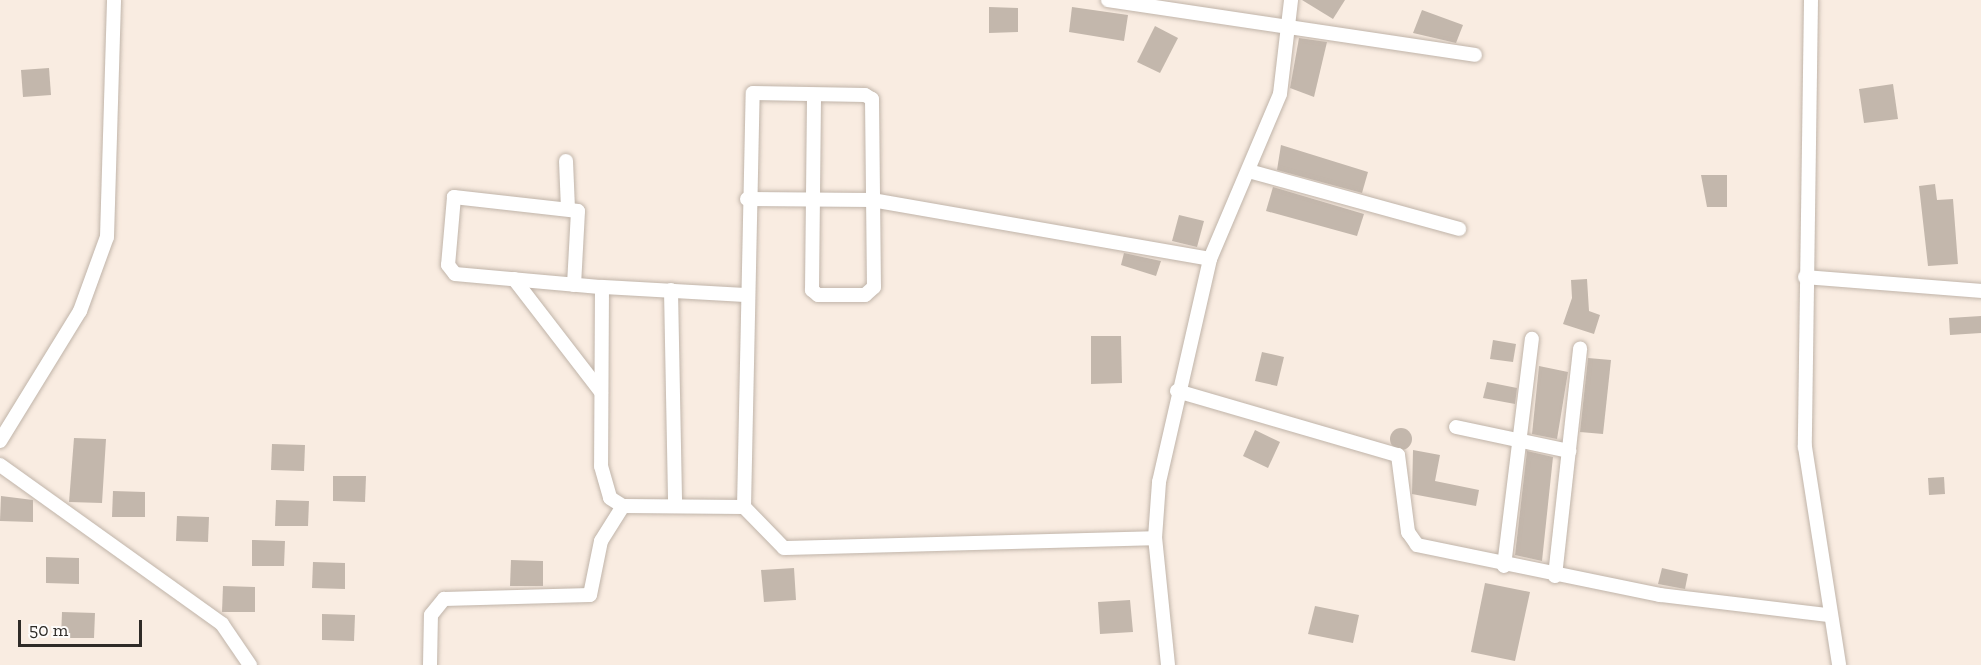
<!DOCTYPE html>
<html>
<head>
<meta charset="utf-8">
<style>
	body { margin:0 }
	#map { position:relative; width:1981px; height:665px; overflow:hidden; background:#f9ece1; font-family:"Zilla Slab",serif }
	div>[style] { position:absolute }
	.building>* { inset:0; background:#c3b7ac }
	.round { border-radius:50% }
	.roads { filter:drop-shadow(0 0 2px #c0b4a9) drop-shadow(0 0 2px #c0b4a9) }
	.minor>* { height:14px; margin:-7px; padding:0 7px; transform-origin:7px; border-radius:7px; background:#fff }
	span { translate:-50% -50%; white-space:nowrap; text-align:center; line-height:1.15; -webkit-text-stroke:5px #fefbf9; paint-order:stroke }
	.scale { position:absolute; left:18px; top:620px; width:124px; height:27px; box-sizing:border-box; border:3px solid #2f2b27; border-top:0; padding-left:8px; font-size:18px; line-height:21px; white-space:nowrap; color:#2f2b27; -webkit-text-stroke:4px #fefbf9; paint-order:stroke }
</style>
</head>
<body>
<div id="map">
	<div class="building">
		<i style="clip-path:polygon(1302px 0,1345px 0,1333px 19px)"></i>
		<i style="clip-path:polygon(989px 7px,1018px 8px,1018px 32px,989px 33px)"></i>
		<i style="clip-path:polygon(1072px 7px,1128px 15px,1124px 41px,1069px 32px)"></i>
		<i style="clip-path:polygon(1422px 10px,1463px 25px,1456px 43px,1413px 33px)"></i>
		<i style="clip-path:polygon(1155px 26px,1178px 38px,1160px 73px,1137px 62px)"></i>
		<i style="clip-path:polygon(1299px 38px,1327px 42px,1314px 97px,1290px 88px)"></i>
		<i style="clip-path:polygon(49px 68px,51px 95px,23px 97px,21px 70px)"></i>
		<i style="clip-path:polygon(1893px 84px,1898px 119px,1864px 123px,1859px 89px)"></i>
		<i style="clip-path:polygon(1281px 145px,1368px 172px,1362px 193px,1277px 170px)"></i>
		<i style="clip-path:polygon(1701px 175px,1727px 175px,1727px 207px,1707px 207px)"></i>
		<i style="clip-path:polygon(1935px 184px,1937px 200px,1953px 199px,1958px 264px,1928px 266px,1919px 186px)"></i>
		<i style="clip-path:polygon(1273px 187px,1364px 214px,1357px 236px,1266px 211px)"></i>
		<i style="clip-path:polygon(1179px 215px,1204px 221px,1197px 247px,1172px 241px)"></i>
		<i style="clip-path:polygon(1124px 253px,1161px 261px,1156px 276px,1121px 265px)"></i>
		<i style="clip-path:polygon(1587px 279px,1589px 311px,1600px 315px,1594px 334px,1563px 324px,1572px 298px,1571px 280px)"></i>
		<i style="clip-path:polygon(1981px 316px,1981px 333px,1950px 335px,1949px 318px)"></i>
		<i style="clip-path:polygon(1091px 336px,1121px 336px,1122px 383px,1091px 384px)"></i>
		<i style="clip-path:polygon(1493px 340px,1516px 344px,1513px 362px,1490px 359px)"></i>
		<i style="clip-path:polygon(1262px 352px,1284px 357px,1277px 386px,1255px 381px)"></i>
		<i style="clip-path:polygon(1588px 358px,1611px 360px,1603px 434px,1580px 432px)"></i>
		<i style="clip-path:polygon(1539px 366px,1568px 372px,1557px 439px,1532px 434px)"></i>
		<i style="clip-path:polygon(1487px 382px,1517px 388px,1515px 404px,1483px 398px)"></i>
		<i class="round" style="left:1390px;top:428px;width:22px;height:22px"></i>
		<i style="clip-path:polygon(1255px 430px,1280px 442px,1268px 468px,1243px 456px)"></i>
		<i style="clip-path:polygon(74px 438px,106px 439px,102px 503px,69px 502px)"></i>
		<i style="clip-path:polygon(272px 444px,305px 445px,304px 471px,271px 470px)"></i>
		<i style="clip-path:polygon(1413px 450px,1440px 455px,1435px 481px,1479px 490px,1476px 506px,1412px 494px)"></i>
		<i style="clip-path:polygon(1527px 451px,1553px 457px,1542px 561px,1515px 555px)"></i>
		<i style="clip-path:polygon(333px 476px,366px 476px,365px 502px,333px 501px)"></i>
		<i style="clip-path:polygon(1944px 477px,1945px 494px,1929px 495px,1928px 478px)"></i>
		<i style="clip-path:polygon(113px 491px,145px 492px,145px 517px,112px 517px)"></i>
		<i style="clip-path:polygon(1px 496px,33px 500px,33px 522px,0 521px)"></i>
		<i style="clip-path:polygon(276px 500px,309px 501px,308px 526px,275px 526px)"></i>
		<i style="clip-path:polygon(177px 516px,209px 517px,208px 542px,176px 541px)"></i>
		<i style="clip-path:polygon(252px 540px,285px 541px,284px 566px,252px 566px)"></i>
		<i style="clip-path:polygon(46px 557px,79px 558px,79px 584px,46px 583px)"></i>
		<i style="clip-path:polygon(511px 560px,543px 561px,543px 586px,510px 586px)"></i>
		<i style="clip-path:polygon(313px 562px,345px 563px,345px 589px,312px 588px)"></i>
		<i style="clip-path:polygon(794px 568px,796px 600px,764px 602px,761px 570px)"></i>
		<i style="clip-path:polygon(1662px 568px,1688px 574px,1685px 589px,1658px 584px)"></i>
		<i style="clip-path:polygon(1485px 583px,1530px 592px,1515px 661px,1471px 652px)"></i>
		<i style="clip-path:polygon(223px 586px,255px 587px,255px 612px,222px 612px)"></i>
		<i style="clip-path:polygon(1130px 600px,1133px 632px,1100px 634px,1098px 602px)"></i>
		<i style="clip-path:polygon(1315px 606px,1359px 615px,1353px 643px,1308px 634px)"></i>
		<i style="clip-path:polygon(62px 612px,95px 613px,94px 638px,61px 638px)"></i>
		<i style="clip-path:polygon(322px 614px,355px 615px,354px 641px,322px 640px)"></i>
	</div>
	<div class="roads">
		<div class="minor">
			<i style="left:1108px;top:0;width:371px;rotate:8.5deg"></i>
			<i style="left:1811px;top:0;width:447px;rotate:90.8deg"></i>
			<i style="left:1805px;top:447px;width:221px;rotate:81.1deg"></i>
			<i style="left:566px;top:161px;width:47px;rotate:87.6deg"></i>
			<i style="left:1249px;top:171px;width:218px;rotate:15.4deg"></i>
			<i style="left:747px;top:199px;width:125px;rotate:0.5deg"></i>
			<i style="left:872px;top:200px;width:343px;rotate:9.9deg"></i>
			<i style="left:1805px;top:277px;width:177px;rotate:4.5deg"></i>
			<i style="left:514px;top:279px;width:143px;rotate:52.4deg"></i>
			<i style="left:574px;top:285px;width:74px;rotate:-86.9deg"></i>
			<i style="left:578px;top:211px;width:125px;rotate:-173.6deg"></i>
			<i style="left:454px;top:197px;width:68px;rotate:95deg"></i>
			<i style="left:448px;top:265px;width:11px;rotate:52deg"></i>
			<i style="left:455px;top:274px;width:148px;rotate:5.1deg"></i>
			<i style="left:602px;top:287px;width:145px;rotate:3.2deg"></i>
			<i style="left:602px;top:287px;width:179px;rotate:90.3deg"></i>
			<i style="left:601px;top:466px;width:33px;rotate:74deg"></i>
			<i style="left:610px;top:498px;width:15px;rotate:32deg"></i>
			<i style="left:671px;top:290px;width:216px;rotate:88.9deg"></i>
			<i style="left:1177px;top:391px;width:230px;rotate:16.2deg"></i>
			<i style="left:1398px;top:455px;width:78px;rotate:82.6deg"></i>
			<i style="left:1408px;top:532px;width:16px;rotate:55deg"></i>
			<i style="left:1417px;top:545px;width:248px;rotate:11.6deg"></i>
			<i style="left:1660px;top:595px;width:169px;rotate:6.8deg"></i>
			<i style="left:1456px;top:427px;width:116px;rotate:12deg"></i>
			<i style="left:0;top:441px;width:153px;rotate:-58.4deg"></i>
			<i style="left:80px;top:311px;width:79px;rotate:-70deg"></i>
			<i style="left:107px;top:237px;width:237px;rotate:-88.3deg"></i>
			<i style="left:0;top:465px;width:273px;rotate:35.6deg"></i>
			<i style="left:222px;top:624px;width:50px;rotate:55.7deg"></i>
			<i style="left:744px;top:507px;width:414px;rotate:-88.8deg"></i>
			<i style="left:753px;top:93px;width:112px;rotate:1deg"></i>
			<i style="left:865px;top:95px;width:8px;rotate:30deg"></i>
			<i style="left:872px;top:99px;width:188px;rotate:89.4deg"></i>
			<i style="left:874px;top:287px;width:12px;rotate:138deg"></i>
			<i style="left:865px;top:295px;width:47px;rotate:180deg"></i>
			<i style="left:818px;top:295px;width:8px;rotate:-140deg"></i>
			<i style="left:812px;top:290px;width:195px;rotate:-89.4deg"></i>
			<i style="left:1504px;top:566px;width:229px;rotate:-83deg"></i>
			<i style="left:1555px;top:576px;width:229px;rotate:-83.7deg"></i>
			<i style="left:430px;top:665px;width:50px;rotate:-88.9deg"></i>
			<i style="left:431px;top:615px;width:21px;rotate:-51deg"></i>
			<i style="left:444px;top:599px;width:146px;rotate:-1.6deg"></i>
			<i style="left:590px;top:595px;width:55px;rotate:-78.5deg"></i>
			<i style="left:601px;top:541px;width:41px;rotate:-57.8deg"></i>
			<i style="left:623px;top:506px;width:121px;rotate:0.5deg"></i>
			<i style="left:744px;top:507px;width:57px;rotate:45.7deg"></i>
			<i style="left:784px;top:548px;width:371px;rotate:-1.5deg"></i>
			<i style="left:1168px;top:665px;width:128px;rotate:-95.8deg"></i>
			<i style="left:1155px;top:538px;width:56px;rotate:-85.9deg"></i>
			<i style="left:1159px;top:482px;width:229px;rotate:-77.1deg"></i>
			<i style="left:1210px;top:259px;width:179px;rotate:-67deg"></i>
			<i style="left:1280px;top:94px;width:95px;rotate:-83.3deg"></i>
		</div>
	</div>
	<div class="scale">50 m</div>
</div>
</body>
</html>
